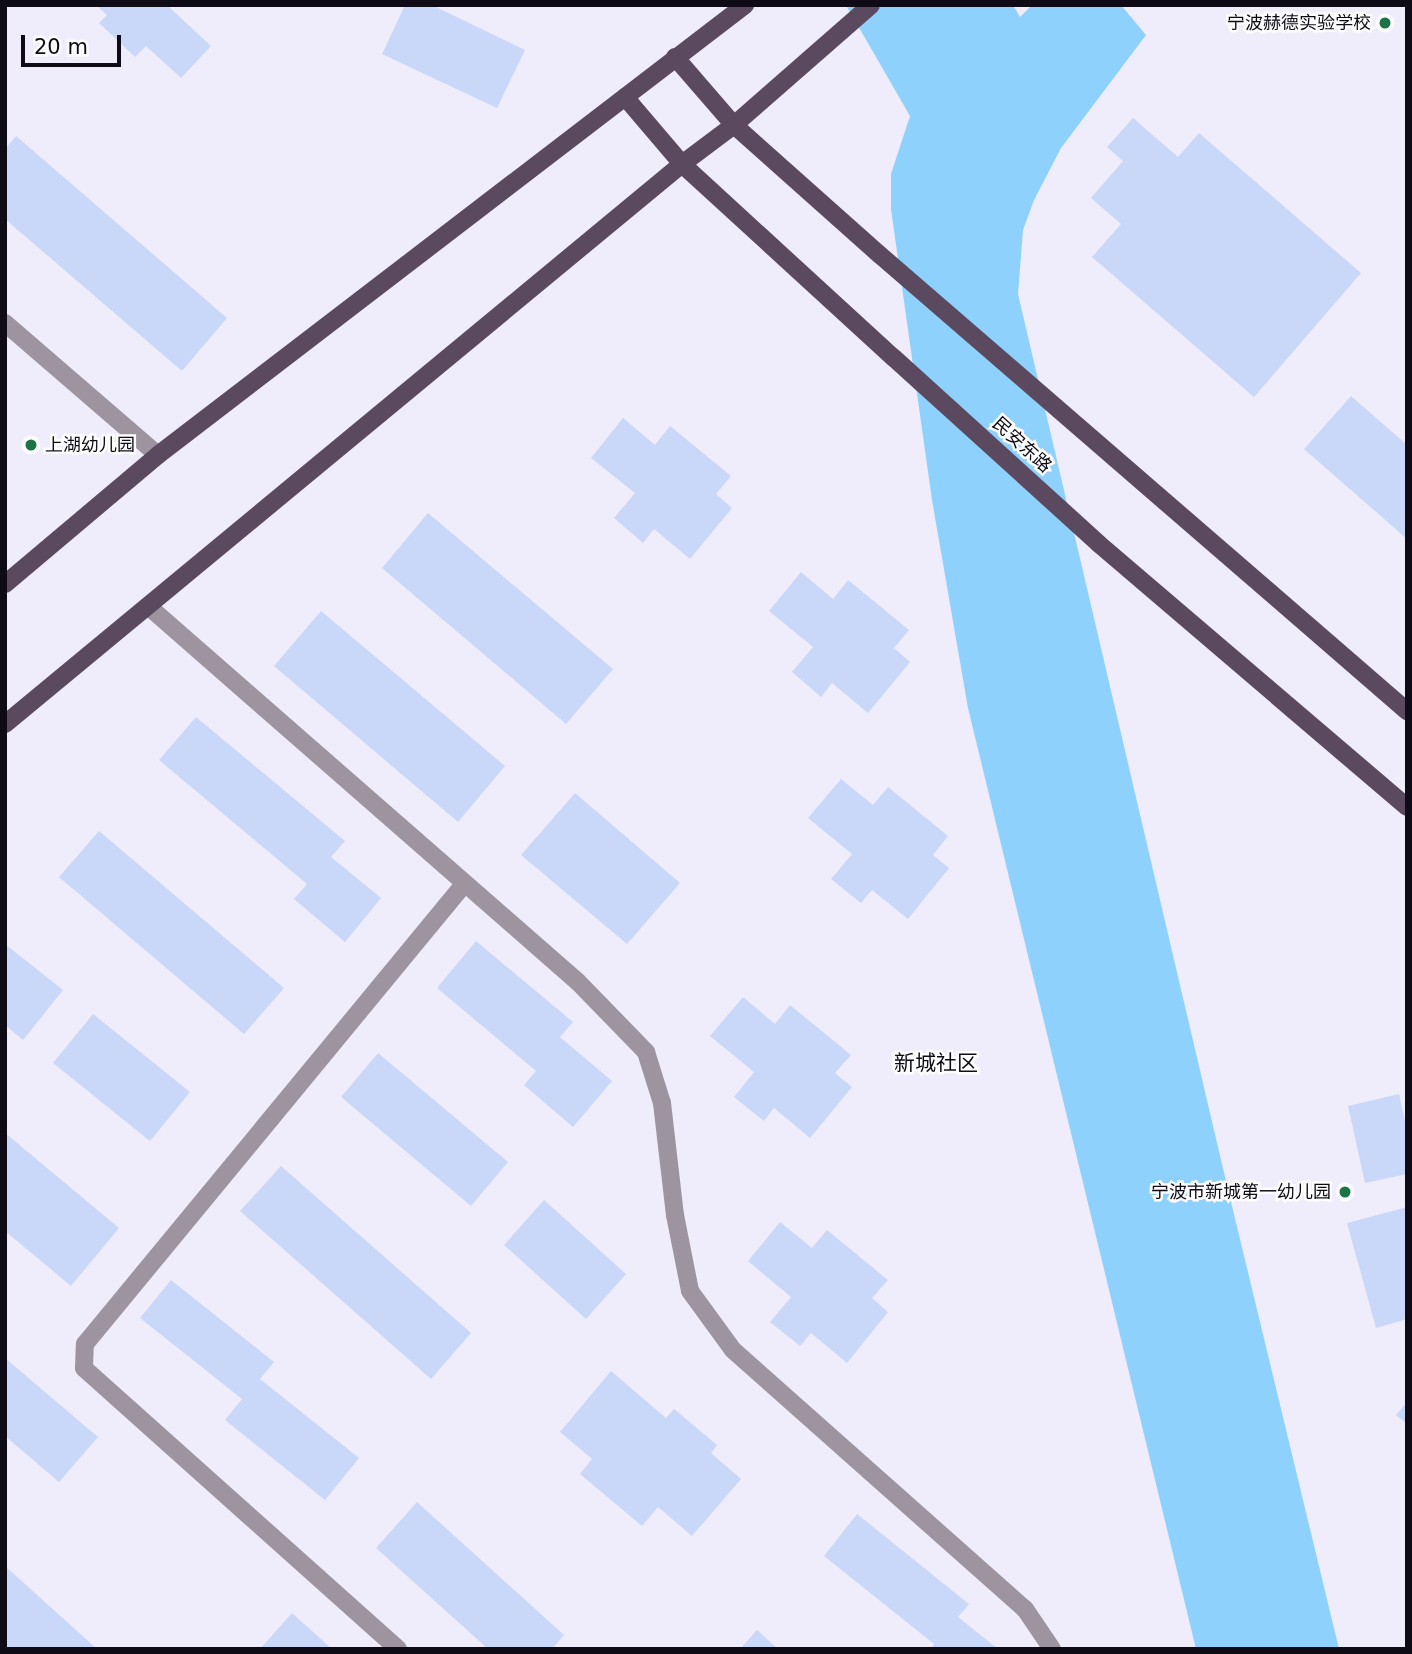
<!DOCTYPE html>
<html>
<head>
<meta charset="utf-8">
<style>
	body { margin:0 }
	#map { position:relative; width:1412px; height:1654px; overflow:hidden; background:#efedfb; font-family:"DejaVu Sans","Noto Sans SC",sans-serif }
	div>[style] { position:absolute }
	.water>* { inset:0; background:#8fd1fd }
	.building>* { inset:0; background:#c9d8f8 }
	.minor>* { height:18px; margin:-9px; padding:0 9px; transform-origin:9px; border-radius:9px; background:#9e94a0 }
	.major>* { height:18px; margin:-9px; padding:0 9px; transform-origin:9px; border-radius:9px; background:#5b4a5f }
	.dots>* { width:19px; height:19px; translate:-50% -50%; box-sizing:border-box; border:4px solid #fdfdfd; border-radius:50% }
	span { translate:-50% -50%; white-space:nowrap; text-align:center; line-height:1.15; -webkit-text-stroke:5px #fdfdfd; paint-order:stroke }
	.poi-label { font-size:18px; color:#0e0b16 }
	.right { translate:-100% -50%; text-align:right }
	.left { translate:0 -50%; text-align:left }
	.street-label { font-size:18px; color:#0e0b16 }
	.quarter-label { font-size:21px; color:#0e0b16 }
	.frame { position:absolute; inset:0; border:7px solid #0e0b16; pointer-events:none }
	.scale { position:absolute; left:21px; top:35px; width:100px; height:32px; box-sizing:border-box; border:4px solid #0e0b16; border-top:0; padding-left:9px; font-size:21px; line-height:24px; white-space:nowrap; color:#0e0b16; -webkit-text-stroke:5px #fdfdfd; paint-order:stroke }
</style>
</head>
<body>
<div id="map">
	<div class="water">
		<i style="clip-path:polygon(846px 5px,1013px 5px,1020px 17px,1032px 5px,1121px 5px,1146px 35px,1061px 148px,1034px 200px,1023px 230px,1018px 294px,1225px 1177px,1339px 1649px,1196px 1649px,968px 708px,932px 500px,891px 209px,891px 174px,910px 116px)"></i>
	</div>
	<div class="building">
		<i style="clip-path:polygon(96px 5px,167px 5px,211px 46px,181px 78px,146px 46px,135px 57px,99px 23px,107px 15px)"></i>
		<i style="clip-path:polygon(405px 5px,432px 5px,525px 50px,497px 108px,382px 54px)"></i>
		<i style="clip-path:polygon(1133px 118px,1178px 157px,1199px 133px,1361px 273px,1254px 397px,1092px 257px,1121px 224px,1091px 198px,1123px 161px,1107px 147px)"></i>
		<i style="clip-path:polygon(16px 136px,227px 318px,182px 371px,5px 219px,5px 149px)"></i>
		<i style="clip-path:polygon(1351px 396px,1407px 445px,1407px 539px,1304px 449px)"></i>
		<i style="clip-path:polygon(623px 418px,655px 445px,670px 426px,731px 476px,716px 494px,732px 508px,690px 559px,654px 529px,643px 543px,614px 518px,635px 493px,591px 458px)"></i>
		<i style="clip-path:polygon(428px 513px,613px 669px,566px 724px,382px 568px)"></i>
		<i style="clip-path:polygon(801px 572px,833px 599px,848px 580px,909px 630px,894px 648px,910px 662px,868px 713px,832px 683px,821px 697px,792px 672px,813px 647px,769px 611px)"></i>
		<i style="clip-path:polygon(321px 611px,505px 766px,458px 822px,274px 666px)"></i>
		<i style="clip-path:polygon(196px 717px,345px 841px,331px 857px,381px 898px,345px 942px,294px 899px,307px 884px,159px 760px)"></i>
		<i style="clip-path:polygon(841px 779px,873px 805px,888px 787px,948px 836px,933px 855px,949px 868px,908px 919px,872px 890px,861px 903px,831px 879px,852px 854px,808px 818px)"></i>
		<i style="clip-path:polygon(575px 793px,680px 883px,627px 944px,521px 855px)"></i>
		<i style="clip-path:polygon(99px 831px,284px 988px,244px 1034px,59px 877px)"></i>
		<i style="clip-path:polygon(476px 941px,573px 1022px,560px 1037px,612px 1081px,573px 1127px,524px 1085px,536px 1071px,437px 988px)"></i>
		<i style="clip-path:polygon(5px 944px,63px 990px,23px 1040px,5px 1025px)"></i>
		<i style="clip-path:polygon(743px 997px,775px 1024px,790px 1005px,851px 1055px,835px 1073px,852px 1087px,810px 1138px,774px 1108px,764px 1121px,734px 1097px,754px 1072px,710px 1036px)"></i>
		<i style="clip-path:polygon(93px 1014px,190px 1092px,150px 1141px,53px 1063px)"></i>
		<i style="clip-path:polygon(378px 1053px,508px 1162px,471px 1206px,341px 1097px)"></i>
		<i style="clip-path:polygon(1399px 1094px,1407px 1130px,1407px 1174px,1365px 1183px,1348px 1106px)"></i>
		<i style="clip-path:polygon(5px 1133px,119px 1228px,71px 1286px,5px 1231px)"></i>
		<i style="clip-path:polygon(281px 1166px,471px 1333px,431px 1379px,240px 1211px)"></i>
		<i style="clip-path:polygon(544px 1200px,626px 1274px,586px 1319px,504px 1245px)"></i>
		<i style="clip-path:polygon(1407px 1207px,1407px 1319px,1376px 1328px,1347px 1223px)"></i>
		<i style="clip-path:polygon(780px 1222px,812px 1248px,827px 1230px,888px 1280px,872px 1298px,888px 1312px,847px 1363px,811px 1333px,800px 1346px,770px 1322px,791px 1297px,748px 1261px)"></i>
		<i style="clip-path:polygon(171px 1280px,274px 1362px,260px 1379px,359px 1458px,325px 1500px,225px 1420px,242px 1399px,140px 1318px)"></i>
		<i style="clip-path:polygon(5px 1358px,98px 1437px,59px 1482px,5px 1436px)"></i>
		<i style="clip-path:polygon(611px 1371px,666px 1418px,674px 1409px,717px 1445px,711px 1453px,741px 1479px,692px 1536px,658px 1507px,642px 1526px,580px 1474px,592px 1459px,560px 1432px)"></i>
		<i style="clip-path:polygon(1407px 1402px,1407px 1424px,1396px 1415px)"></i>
		<i style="clip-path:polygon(417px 1502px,564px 1635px,552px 1649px,488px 1649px,376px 1548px)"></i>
		<i style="clip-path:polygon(857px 1514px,969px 1604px,958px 1617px,998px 1649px,931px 1649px,934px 1644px,824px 1556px)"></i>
		<i style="clip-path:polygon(5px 1566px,97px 1649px,5px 1649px)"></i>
		<i style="clip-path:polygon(292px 1613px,332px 1649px,260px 1649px)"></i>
		<i style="clip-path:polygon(757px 1630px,778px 1649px,740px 1649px)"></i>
	</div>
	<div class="minor">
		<i style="left:5px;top:323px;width:202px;rotate:40.8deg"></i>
		<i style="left:148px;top:606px;width:571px;rotate:41.17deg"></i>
		<i style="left:578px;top:982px;width:98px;rotate:45.8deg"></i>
		<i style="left:646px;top:1052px;width:53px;rotate:72.6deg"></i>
		<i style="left:662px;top:1103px;width:113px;rotate:83.4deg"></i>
		<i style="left:675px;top:1215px;width:77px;rotate:78.8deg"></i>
		<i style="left:690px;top:1291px;width:73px;rotate:53.9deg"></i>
		<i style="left:733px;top:1350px;width:390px;rotate:41.6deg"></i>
		<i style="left:1025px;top:1609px;width:48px;rotate:56deg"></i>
		<i style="left:398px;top:1649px;width:421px;rotate:-138.2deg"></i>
		<i style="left:84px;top:1368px;width:24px;rotate:-88deg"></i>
		<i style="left:85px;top:1344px;width:597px;rotate:-50.5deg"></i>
	</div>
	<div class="major">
		<i style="left:675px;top:57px;width:90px;rotate:49.1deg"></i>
		<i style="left:734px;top:125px;width:195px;rotate:41.7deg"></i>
		<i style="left:880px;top:255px;width:697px;rotate:40.87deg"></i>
		<i style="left:625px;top:97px;width:88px;rotate:49.6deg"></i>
		<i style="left:682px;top:164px;width:287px;rotate:42.5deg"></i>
		<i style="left:894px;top:358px;width:277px;rotate:42.2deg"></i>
		<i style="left:1099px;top:544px;width:405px;rotate:40.5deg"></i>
		<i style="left:5px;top:584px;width:200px;rotate:-40.1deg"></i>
		<i style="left:158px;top:455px;width:740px;rotate:-37.47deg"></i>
		<i style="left:5px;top:724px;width:879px;rotate:-39.6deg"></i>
		<i style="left:682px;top:164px;width:65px;rotate:-36.9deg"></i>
		<i style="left:734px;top:125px;width:182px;rotate:-41.2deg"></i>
	</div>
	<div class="dots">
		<i style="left:1385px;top:23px;background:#1c7347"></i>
		<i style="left:31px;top:445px;background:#1c7347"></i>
		<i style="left:1345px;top:1192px;background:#1c7347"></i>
	</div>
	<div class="poi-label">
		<span class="right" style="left:1371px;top:23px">宁波赫德实验学校</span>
		<span class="left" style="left:45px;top:445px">上湖幼儿园</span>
		<span class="right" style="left:1331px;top:1192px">宁波市新城第一幼儿园</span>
	</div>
	<div class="street-label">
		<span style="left:1022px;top:445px;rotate:42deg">民安东路</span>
	</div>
	<div class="quarter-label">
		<span style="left:936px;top:1063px">新城社区</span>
	</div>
	<div class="frame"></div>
	<div class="scale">20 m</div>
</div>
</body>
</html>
